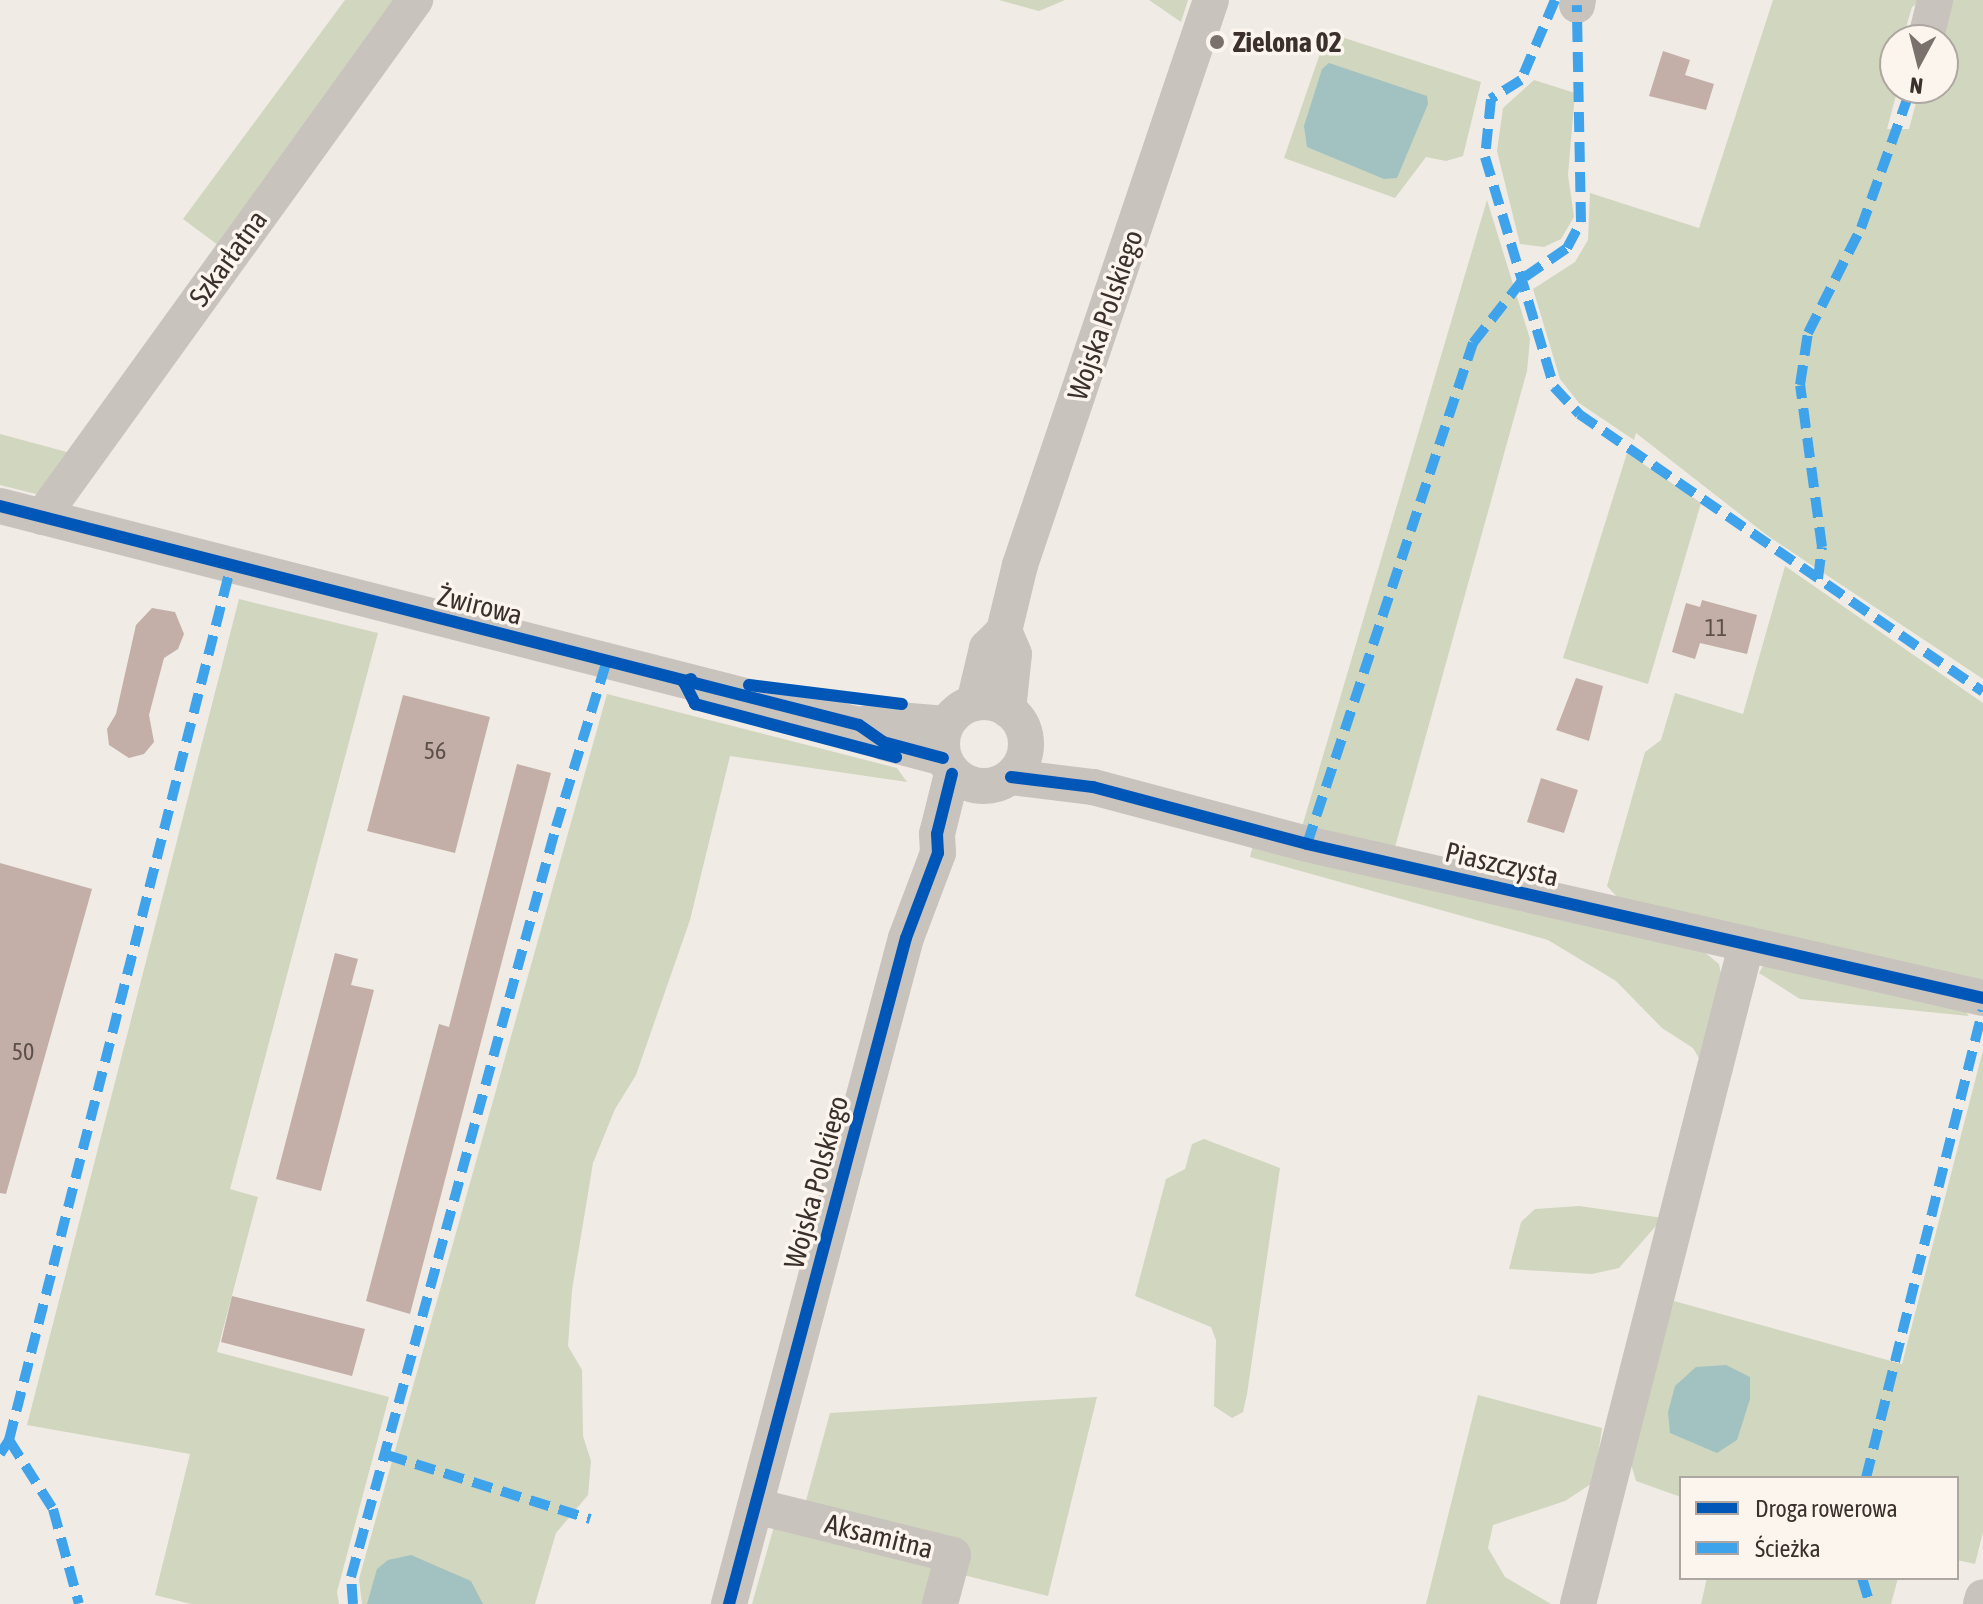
<!DOCTYPE html>
<html>
<head>
<meta charset="utf-8">
<style>
	body { margin:0 }
	#map { position:relative; width:1983px; height:1604px; overflow:hidden; background:#f0ebe5; font-family:"Asap Condensed",sans-serif }
	div>[style] { position:absolute }
	.green>* { inset:0; background:#d1d6bf }
	.water>* { inset:0; background:#a1c2c1 }
	.building>* { inset:0; background:#c3afa7 }
	.minor>* { height:36px; margin:-18px; padding:0 18px; transform-origin:18px; border-radius:18px; background:#c9c3be }
	.minor>.ring { margin:-18px; padding:0; box-sizing:content-box; background:none; border:36px solid #c9c3be; border-radius:50% }
	.quiet>* { height:10px; margin-top:-5px; transform-origin:0; background:repeating-linear-gradient(90deg,#3fa3eb 0 20px,transparent 0 30px) }
	.cycleway>* { height:12px; margin:-6px; padding:0 6px; transform-origin:6px; border-radius:6px; background:#0057b8 }
	.dots>* { width:22px; height:22px; translate:-50% -50%; box-sizing:border-box; border:4px solid #fbf5ee; border-radius:50% }
	span { translate:-50% -50%; white-space:nowrap; text-align:center; line-height:1.15; -webkit-text-stroke:7px #fbf5ee; paint-order:stroke }
	.number-label { font-size:24px; color:#5d504a }
	.number-label span { -webkit-text-stroke-width:0 }
	.poi-label { font-size:28px; color:#3b302b; font-weight:700 }
	.left { translate:0 -50%; text-align:left }
	.street-label { font-size:28px; color:#3b302b }
	.legend { position:absolute; left:1679px; top:1476px; width:280px; height:104px; box-sizing:border-box; background:#fbf5ee; border:2px solid #aea6a0; margin:0; padding:10px 14px; list-style:none; font-size:24px; color:#3b302b }
	.legend li { display:flex; align-items:center; gap:16px; height:40px }
	.legend b { width:40px; border:2px solid #aea6a0 }
	.north { position:absolute; left:1879px; top:24px; width:80px; height:80px; box-sizing:border-box; background:#fbf5ee; border:2px solid #aea6a0; border-radius:50%; rotate:187deg; font-size:22px; font-weight:700; line-height:32px; text-align:center; color:#3b302b }
	.north::after { content:''; display:block; margin:auto; width:28px; height:36px; background:#7a716c; clip-path:polygon(50% 0,100% 100%,50% 72%,0 100%) }
</style>
</head>
<body>
<div id="map">
	<div class="green">
		<i style="clip-path:polygon(345px 0,405px 0,226px 251px,183px 219px)"></i>
		<i style="clip-path:polygon(999px 0,1065px 0,1039px 11px)"></i>
		<i style="clip-path:polygon(1149px 0,1188px 0,1181px 22px)"></i>
		<i style="clip-path:polygon(1773px 0,1923px 0,1912px 7px,1904px 34px,1911px 40px,1895px 40px,1898px 88px,1887px 129px,1909px 129px,1920px 88px,1943px 88px,1943px 40px,1934px 40px,1946px 0,1983px 0,1983px 679px,1768px 536px,1636px 433px,1634px 440px,1579px 403px,1560px 379px,1533px 289px,1575px 262px,1588px 240px,1590px 193px,1699px 228px)"></i>
		<i style="clip-path:polygon(1332px 34px,1481px 82px,1463px 156px,1446px 161px,1426px 157px,1395px 198px,1284px 158px,1325px 39px)"></i>
		<i style="clip-path:polygon(1534px 80px,1575px 93px,1568px 175px,1574px 217px,1561px 239px,1544px 247px,1520px 244px,1497px 151px,1503px 108px)"></i>
		<i style="clip-path:polygon(1487px 200px,1530px 339px,1527px 371px,1395px 847px,1302px 827px)"></i>
		<i style="clip-path:polygon(0 434px,78px 455px,40px 495px,0 485px)"></i>
		<i style="clip-path:polygon(1627px 453px,1701px 503px,1648px 684px,1563px 658px)"></i>
		<i style="clip-path:polygon(1785px 566px,1983px 703px,1983px 986px,1619px 899px,1607px 886px,1645px 752px,1661px 740px,1675px 693px,1743px 714px)"></i>
		<i style="clip-path:polygon(239px 599px,378px 633px,230px 1189px,258px 1197px,217px 1352px,389px 1397px,337px 1592px,339px 1604px,191px 1604px,155px 1595px,190px 1454px,27px 1425px)"></i>
		<i style="clip-path:polygon(607px 694px,897px 768px,907px 782px,730px 756px,690px 920px,636px 1075px,615px 1109px,593px 1163px,572px 1290px,568px 1346px,582px 1370px,583px 1436px,591px 1461px,588px 1495px,556px 1533px,535px 1604px,362px 1604px,359px 1579px)"></i>
		<i style="clip-path:polygon(1253px 845px,1703px 951px,1719px 964px,1723px 984px,1704px 1067px,1693px 1048px,1662px 1028px,1616px 981px,1548px 940px,1250px 857px)"></i>
		<i style="clip-path:polygon(1763px 966px,1963px 1008px,1969px 1016px,1800px 999px,1759px 973px)"></i>
		<i style="clip-path:polygon(1983px 1050px,1983px 1532px,1975px 1564px,1957px 1560px,1957px 1478px,1681px 1478px,1681px 1497px,1636px 1481px,1629px 1457px,1674px 1301px,1902px 1364px)"></i>
		<i style="clip-path:polygon(1204px 1139px,1280px 1168px,1247px 1394px,1243px 1412px,1232px 1418px,1214px 1406px,1216px 1340px,1211px 1327px,1135px 1296px,1166px 1179px,1185px 1169px,1192px 1144px)"></i>
		<i style="clip-path:polygon(1579px 1206px,1663px 1218px,1619px 1268px,1592px 1274px,1509px 1269px,1521px 1222px,1535px 1209px)"></i>
		<i style="clip-path:polygon(1478px 1395px,1602px 1428px,1594px 1482px,1565px 1501px,1493px 1525px,1488px 1548px,1505px 1577px,1551px 1604px,1426px 1604px)"></i>
		<i style="clip-path:polygon(1097px 1397px,1048px 1596px,959px 1574px,804px 1508px,830px 1413px)"></i>
		<i style="clip-path:polygon(775px 1523px,933px 1562px,928px 1604px,752px 1604px)"></i>
		<i style="clip-path:polygon(1707px 1578px,1898px 1578px,1891px 1604px,1701px 1604px)"></i>
	</div>
	<div class="water">
		<i style="clip-path:polygon(1329px 63px,1427px 96px,1428px 104px,1397px 178px,1384px 179px,1307px 147px,1304px 126px,1322px 69px)"></i>
		<i style="clip-path:polygon(1726px 1365px,1750px 1377px,1750px 1399px,1737px 1440px,1717px 1453px,1670px 1433px,1668px 1412px,1675px 1386px,1696px 1367px)"></i>
		<i style="clip-path:polygon(411px 1555px,471px 1581px,483px 1604px,367px 1604px,377px 1569px,388px 1560px)"></i>
	</div>
	<div class="building">
		<i style="clip-path:polygon(1663px 51px,1690px 60px,1685px 75px,1714px 84px,1706px 110px,1649px 96px)"></i>
		<i style="clip-path:polygon(1702px 600px,1757px 615px,1747px 654px,1700px 643px,1695px 659px,1672px 652px,1686px 603px,1700px 607px)"></i>
		<i style="clip-path:polygon(152px 608px,175px 612px,184px 634px,178px 649px,164px 658px,149px 715px,154px 742px,144px 754px,129px 758px,109px 745px,107px 729px,116px 714px,136px 625px)"></i>
		<i style="clip-path:polygon(1576px 678px,1603px 686px,1589px 741px,1556px 730px)"></i>
		<i style="clip-path:polygon(403px 695px,490px 717px,455px 853px,367px 831px)"></i>
		<i style="clip-path:polygon(517px 764px,551px 773px,410px 1314px,366px 1301px,439px 1024px,449px 1027px)"></i>
		<i style="clip-path:polygon(1541px 778px,1578px 790px,1564px 833px,1527px 822px)"></i>
		<i style="clip-path:polygon(0 863px,92px 889px,6px 1194px,0 1193px)"></i>
		<i style="clip-path:polygon(335px 953px,358px 959px,351px 985px,374px 990px,321px 1191px,276px 1179px)"></i>
		<i style="clip-path:polygon(232px 1296px,365px 1329px,352px 1376px,221px 1342px)"></i>
	</div>
	<div class="minor">
		<i style="left:1577px;top:5px;width:5px;rotate:-79deg"></i>
		<i style="left:1927px;top:33px;width:34px;rotate:-76deg"></i>
		<i style="left:0;top:506px;width:886px;rotate:14.3deg"></i>
		<i style="left:859px;top:725px;width:29px;rotate:35deg"></i>
		<i style="left:883px;top:742px;width:62px;rotate:14.9deg"></i>
		<i style="left:42px;top:517px;width:638px;rotate:-54.19deg"></i>
		<i class="ring" style="left:942px;top:702px;width:48px;height:48px"></i>
		<i style="left:974px;top:703px;width:57px;rotate:-76.7deg"></i>
		<i style="left:987px;top:648px;width:24px;rotate:-45deg"></i>
		<i style="left:1008px;top:710px;width:56px;rotate:-83.9deg"></i>
		<i style="left:1014px;top:654px;width:25px;rotate:-113deg"></i>
		<i style="left:1004px;top:631px;width:68px;rotate:-76.4deg"></i>
		<i style="left:1020px;top:565px;width:596px;rotate:-71.32deg"></i>
		<i style="left:859px;top:725px;width:28px;rotate:-13deg"></i>
		<i style="left:886px;top:719px;width:60px;rotate:4.8deg"></i>
		<i style="left:1011px;top:777px;width:83px;rotate:7deg"></i>
		<i style="left:1093px;top:787px;width:221px;rotate:14.9deg"></i>
		<i style="left:1307px;top:844px;width:693px;rotate:12.83deg"></i>
		<i style="left:755px;top:1506px;width:204px;rotate:13.9deg"></i>
		<i style="left:953px;top:1555px;width:51px;rotate:104.9deg"></i>
		<i style="left:729px;top:1604px;width:689px;rotate:-75.12deg"></i>
		<i style="left:906px;top:938px;width:91px;rotate:-69.4deg"></i>
		<i style="left:938px;top:853px;width:19px;rotate:-93deg"></i>
		<i style="left:937px;top:834px;width:62px;rotate:-76deg"></i>
		<i style="left:1578px;top:1604px;width:679px;rotate:-75.68deg"></i>
		<i style="left:1981px;top:1604px;width:7px;rotate:-74deg"></i>
	</div>
	<div class="quiet">
		<i style="left:1555px;top:0;width:87px;rotate:113deg"></i>
		<i style="left:1521px;top:80px;width:36px;rotate:148deg"></i>
		<i style="left:1491px;top:99px;width:58px;rotate:95.9deg"></i>
		<i style="left:1485px;top:157px;width:240px;rotate:73.3deg"></i>
		<i style="left:1554px;top:387px;width:37px;rotate:47deg"></i>
		<i style="left:1579px;top:414px;width:490px;rotate:34.5deg"></i>
		<i style="left:1925px;top:40px;width:7px;rotate:-74deg"></i>
		<i style="left:1818px;top:579px;width:32px;rotate:-83deg"></i>
		<i style="left:1822px;top:547px;width:163px;rotate:-97.7deg"></i>
		<i style="left:1800px;top:385px;width:53px;rotate:-81.3deg"></i>
		<i style="left:1808px;top:333px;width:118px;rotate:-63.2deg"></i>
		<i style="left:1861px;top:228px;width:149px;rotate:-70.3deg"></i>
		<i style="left:1307px;top:844px;width:528px;rotate:-71.67deg"></i>
		<i style="left:1473px;top:343px;width:84px;rotate:-51.8deg"></i>
		<i style="left:1525px;top:277px;width:51px;rotate:-34.6deg"></i>
		<i style="left:1567px;top:248px;width:30px;rotate:-62deg"></i>
		<i style="left:1581px;top:222px;width:217px;rotate:-91.1deg"></i>
		<i style="left:9px;top:1440px;width:82px;rotate:57.5deg"></i>
		<i style="left:53px;top:1509px;width:98px;rotate:74.7deg"></i>
		<i style="left:0;top:1454px;width:17px;rotate:-57deg"></i>
		<i style="left:9px;top:1440px;width:902px;rotate:-75.75deg"></i>
		<i style="left:387px;top:1455px;width:213px;rotate:17.5deg"></i>
		<i style="left:1866px;top:1478px;width:482px;rotate:-76deg"></i>
		<i style="left:1862px;top:1578px;width:27px;rotate:73deg"></i>
		<i style="left:353px;top:1604px;width:27px;rotate:-94deg"></i>
		<i style="left:351px;top:1577px;width:778px;rotate:-74.71deg"></i>
		<i style="left:556px;top:827px;width:171px;rotate:-73deg"></i>
	</div>
	<div class="cycleway">
		<i style="left:0;top:506px;width:886px;rotate:14.3deg"></i>
		<i style="left:859px;top:725px;width:29px;rotate:35deg"></i>
		<i style="left:883px;top:742px;width:62px;rotate:14.9deg"></i>
		<i style="left:691px;top:679px;width:8px;rotate:157deg"></i>
		<i style="left:684px;top:682px;width:25px;rotate:63deg"></i>
		<i style="left:695px;top:704px;width:208px;rotate:14.8deg"></i>
		<i style="left:749px;top:685px;width:154px;rotate:7.1deg"></i>
		<i style="left:1011px;top:777px;width:83px;rotate:7deg"></i>
		<i style="left:1093px;top:787px;width:221px;rotate:14.9deg"></i>
		<i style="left:1307px;top:844px;width:693px;rotate:12.83deg"></i>
		<i style="left:729px;top:1604px;width:689px;rotate:-75.12deg"></i>
		<i style="left:906px;top:938px;width:91px;rotate:-69.4deg"></i>
		<i style="left:938px;top:853px;width:19px;rotate:-93deg"></i>
		<i style="left:937px;top:834px;width:62px;rotate:-76deg"></i>
	</div>
	<div class="dots">
		<i style="left:1217px;top:42px;background:#7a716c"></i>
	</div>
	<div class="number-label">
		<span style="left:1716px;top:628px">11</span>
		<span style="left:435px;top:751px">56</span>
		<span style="left:23px;top:1052px">50</span>
	</div>
	<div class="poi-label">
		<span class="left" style="left:1233px;top:42px">Zielona 02</span>
	</div>
	<div class="street-label">
		<span style="left:228px;top:258px;rotate:-54deg">Szkarłatna</span>
		<span style="left:1105px;top:315px;rotate:-71deg">Wojska Polskiego</span>
		<span style="left:480px;top:605px;rotate:14deg">Żwirowa</span>
		<span style="left:1502px;top:864px;rotate:13deg">Piaszczysta</span>
		<span style="left:816px;top:1182px;rotate:-75deg">Wojska Polskiego</span>
		<span style="left:879px;top:1536px;rotate:14deg">Aksamitna</span>
	</div>
	<ul class="legend">
	<li><b style="height:10px;background:#0057b8"></b>Droga rowerowa</li>
	<li><b style="height:10px;background:#3fa3eb"></b>Ścieżka</li>
	</ul>
	<div class="north">N</div>
</div>
</body>
</html>
